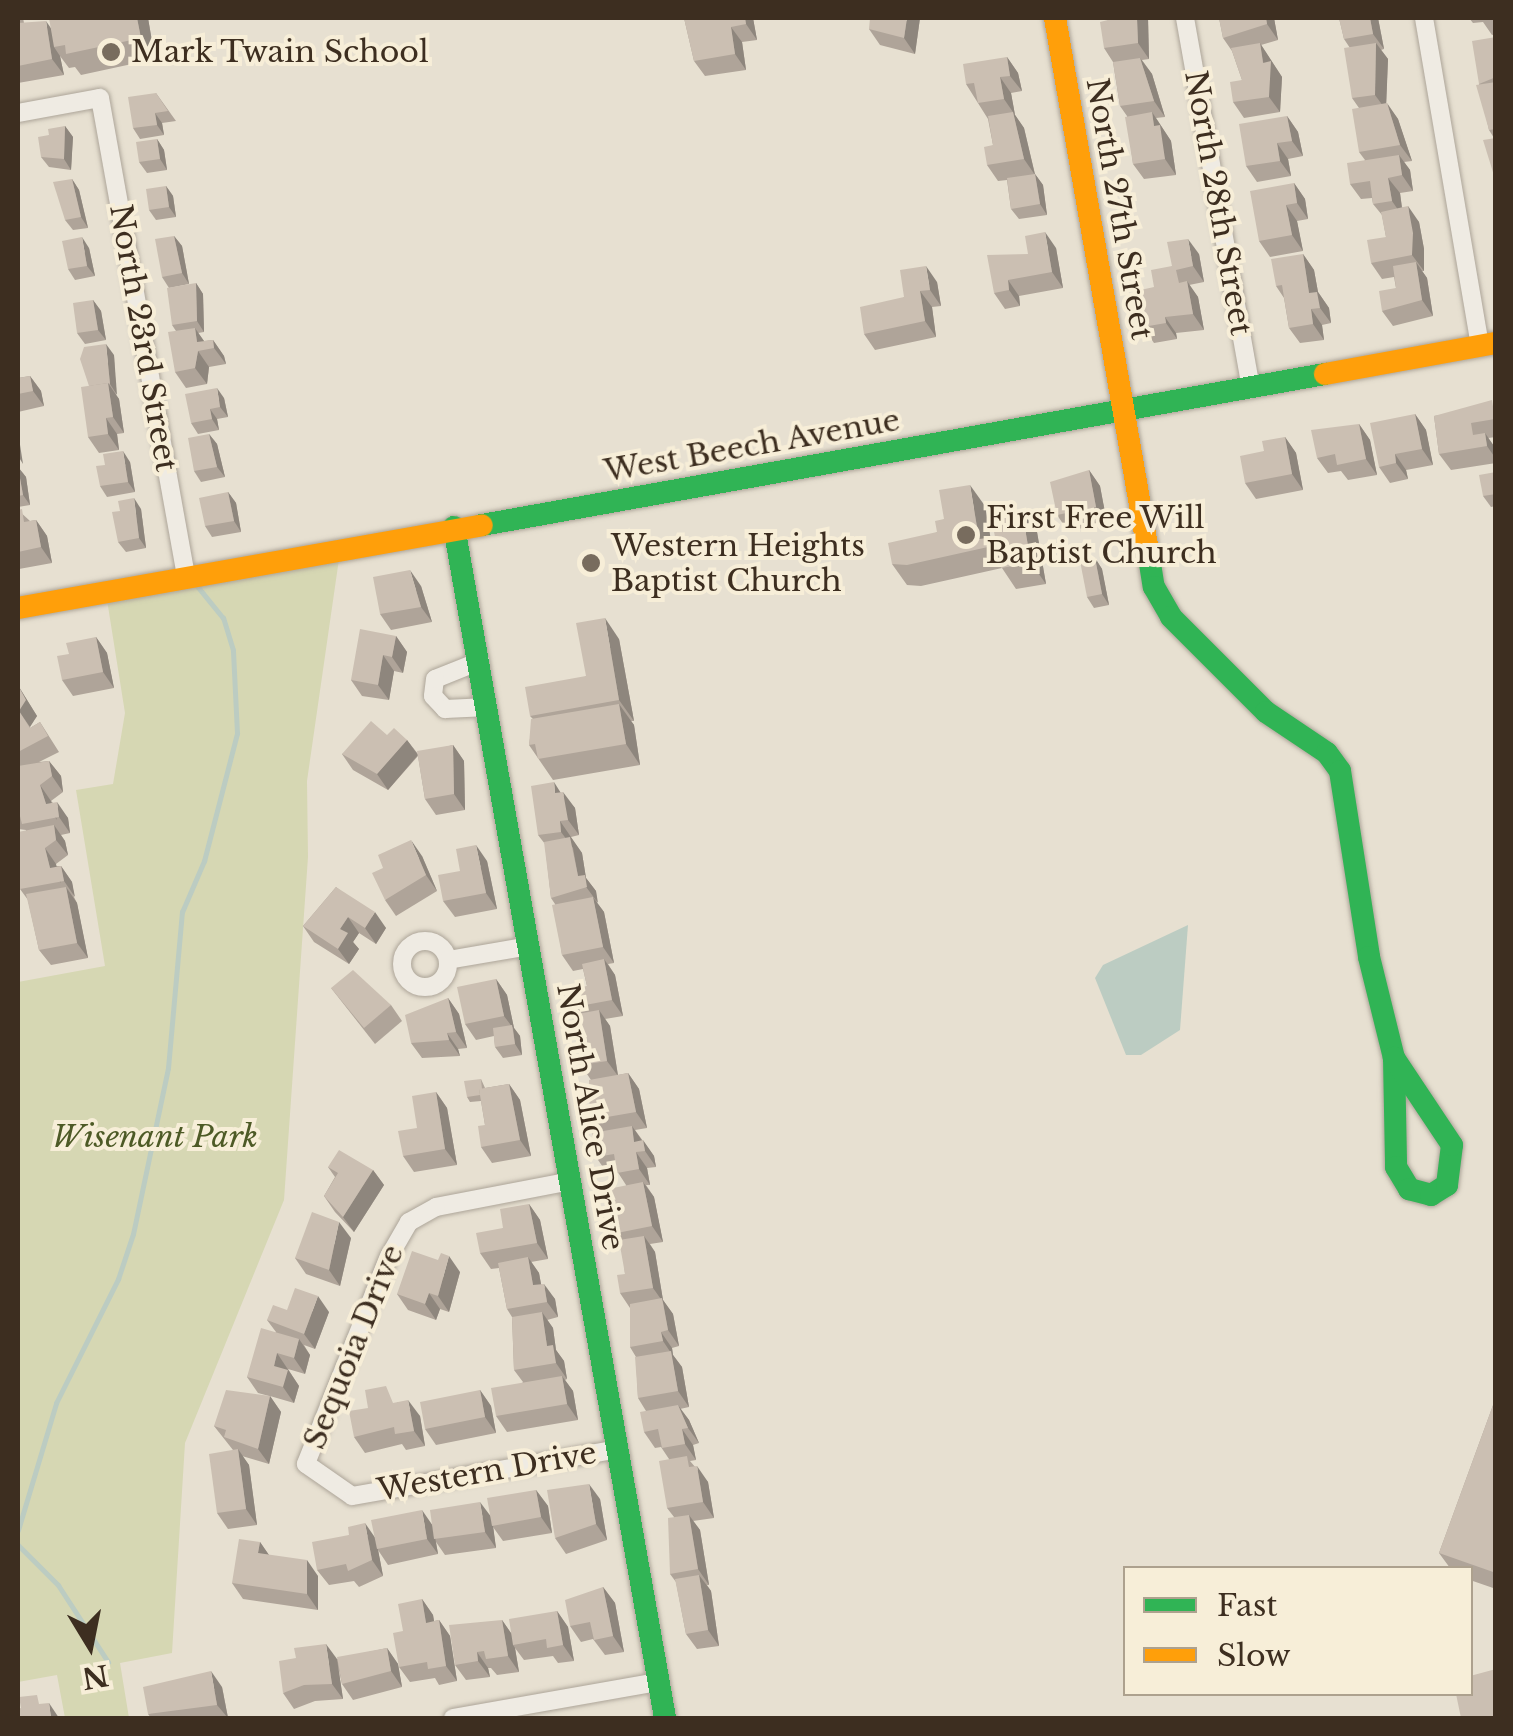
<!DOCTYPE html>
<html>
<head>
<meta charset="utf-8">
<style>
	body { margin:0 }
	#map { position:relative; width:1513px; height:1736px; overflow:hidden; background:#e7e0d1; font-family:"Libre Baskerville",serif }
	div>[style] { position:absolute }
	.green>* { inset:0; background:#d6d7b3 }
	.water>* { inset:0; background:#bcccc2 }
	.stream>* { height:5px; margin:-2.5px; padding:0 2.5px; transform-origin:2.5px; border-radius:2.5px; background:#bcccc2 }
	.roads { filter:drop-shadow(0 0 2px #ada599) drop-shadow(0 0 2px #ada599) }
	.street>* { height:18px; margin:-9px; padding:0 9px; transform-origin:9px; border-radius:9px; background:#efebe3 }
	.street>.ring { margin:-9px; padding:0; box-sizing:content-box; background:none; border:18px solid #efebe3; border-radius:50% }
	.fast>* { height:22px; margin:-11px; padding:0 11px; transform-origin:11px; border-radius:11px; background:#30b455 }
	.slow>* { height:22px; margin:-11px; padding:0 11px; transform-origin:11px; border-radius:11px; background:#ff9f0a }
	.wall>* { inset:0; background:#afa499 }
	.shaded-wall>* { inset:0; background:#8e867d }
	.building>* { inset:0; background:#cbbfb2 }
	.dots>* { width:28px; height:28px; translate:-50% -50%; box-sizing:border-box; border:5px solid #f7eed8; border-radius:50% }
	span { translate:-50% -50%; white-space:nowrap; text-align:center; line-height:1.15; -webkit-text-stroke:8px #f7eed8; paint-order:stroke }
	.poi-label { font-size:30px; color:#3d2e20 }
	.left { translate:0 -50%; text-align:left }
	.street-label { font-size:30px; color:#3d2e20 }
	.park-label { font-size:30px; color:#4d5a26; font-style:italic }
	.frame { position:absolute; inset:0; border:20px solid #3d2e20; pointer-events:none }
	.legend { position:absolute; left:1123px; top:1566px; width:350px; height:130px; box-sizing:border-box; background:#f7eed8; border:2px solid #ada18e; margin:0; padding:12px 18px; list-style:none; font-size:30px; color:#3d2e20 }
	.legend li { display:flex; align-items:center; gap:20px; height:50px }
	.legend b { width:50px; border:2px solid #ada18e }
	.north { position:absolute; left:40px; top:1596px; width:100px; height:100px; -webkit-text-stroke:8px #f7eed8; paint-order:stroke; rotate:170deg; font-size:28px; font-weight:700; line-height:40px; text-align:center; color:#3d2e20 }
	.north::after { content:''; display:block; margin:auto; width:35px; height:45px; background:#3d2e20; clip-path:polygon(50% 0,100% 100%,50% 72%,0 100%) }
</style>
</head>
<body>
<div id="map">
	<div class="green">
		<i style="clip-path:polygon(339px 559px,307px 781px,308px 857px,284px 1200px,185px 1443px,172px 1653px,120px 1663px,129px 1718px,65px 1718px,57px 1675px,18px 1682px,18px 982px,105px 966px,76px 790px,113px 784px,125px 713px,107px 600px)"></i>
	</div>
	<div class="water">
		<i style="clip-path:polygon(1188px 925px,1180px 1030px,1141px 1055px,1126px 1055px,1095px 978px,1103px 965px)"></i>
	</div>
	<div class="stream">
		<i style="left:18px;top:1530px;width:133px;rotate:-73.3deg"></i>
		<i style="left:56px;top:1403px;width:139px;rotate:-63.4deg"></i>
		<i style="left:118px;top:1279px;width:47px;rotate:-71.6deg"></i>
		<i style="left:133px;top:1234px;width:170px;rotate:-78.1deg"></i>
		<i style="left:168px;top:1068px;width:157px;rotate:-84.9deg"></i>
		<i style="left:182px;top:912px;width:56px;rotate:-66.7deg"></i>
		<i style="left:204px;top:861px;width:132px;rotate:-75.5deg"></i>
		<i style="left:237px;top:733px;width:83px;rotate:-92.8deg"></i>
		<i style="left:233px;top:650px;width:34px;rotate:-107deg"></i>
		<i style="left:223px;top:618px;width:41px;rotate:-129.1deg"></i>
		<i style="left:18px;top:1545px;width:57px;rotate:45deg"></i>
		<i style="left:58px;top:1585px;width:92px;rotate:57deg"></i>
	</div>
	<div class="roads">
		<div class="street">
			<i style="left:1185px;top:18px;width:377px;rotate:79.9deg"></i>
			<i style="left:1424px;top:18px;width:333px;rotate:80.3deg"></i>
			<i style="left:18px;top:113px;width:83px;rotate:-10.4deg"></i>
			<i style="left:100px;top:98px;width:487px;rotate:79.8deg"></i>
			<i style="left:480px;top:661px;width:48px;rotate:158.2deg"></i>
			<i style="left:435px;top:679px;width:17px;rotate:97deg"></i>
			<i style="left:433px;top:696px;width:18px;rotate:47deg"></i>
			<i style="left:445px;top:709px;width:43px;rotate:-2.7deg"></i>
			<i class="ring" style="left:402px;top:941px;width:28px;height:28px"></i>
			<i style="left:448px;top:960px;width:82px;rotate:-9.8deg"></i>
			<i style="left:571px;top:1181px;width:137px;rotate:169.1deg"></i>
			<i style="left:436px;top:1207px;width:31px;rotate:151deg"></i>
			<i style="left:409px;top:1222px;width:39px;rotate:120deg"></i>
			<i style="left:389px;top:1256px;width:224px;rotate:111.8deg"></i>
			<i style="left:306px;top:1464px;width:56px;rotate:34.8deg"></i>
			<i style="left:352px;top:1496px;width:271px;rotate:-10deg"></i>
			<i style="left:453px;top:1718px;width:208px;rotate:-10deg"></i>
		</div>
		<div class="fast">
			<i style="left:482px;top:525px;width:856px;rotate:-10.16deg"></i>
			<i style="left:454px;top:527px;width:1210px;rotate:79.95deg"></i>
			<i style="left:1148px;top:551px;width:36px;rotate:81deg"></i>
			<i style="left:1154px;top:587px;width:34px;rotate:60deg"></i>
			<i style="left:1171px;top:617px;width:134px;rotate:45deg"></i>
			<i style="left:1266px;top:712px;width:73px;rotate:33.9deg"></i>
			<i style="left:1327px;top:753px;width:22px;rotate:54deg"></i>
			<i style="left:1340px;top:771px;width:188px;rotate:81.1deg"></i>
			<i style="left:1369px;top:957px;width:104px;rotate:76.1deg"></i>
			<i style="left:1394px;top:1058px;width:109px;rotate:88.9deg"></i>
			<i style="left:1396px;top:1167px;width:26px;rotate:59deg"></i>
			<i style="left:1409px;top:1189px;width:23px;rotate:15deg"></i>
			<i style="left:1431px;top:1195px;width:19px;rotate:-32deg"></i>
			<i style="left:1447px;top:1185px;width:40px;rotate:-82.9deg"></i>
			<i style="left:1452px;top:1145px;width:105px;rotate:-123.7deg"></i>
		</div>
		<div class="slow">
			<i style="left:1055px;top:18px;width:541px;rotate:80.1deg"></i>
			<i style="left:1325px;top:374px;width:174px;rotate:-10.3deg"></i>
			<i style="left:18px;top:608px;width:471px;rotate:-10.1deg"></i>
		</div>
	</div>
	<div class="wall">
		<i style="clip-path:polygon(18px 18px,23px 18px,24px 23px,51px 29px,148px 18px,155px 59px,81px 75px,75px 67px,69px 68px,60px 56px,64px 75px,18px 83px)"></i>
		<i style="clip-path:polygon(684px 18px,753px 18px,757px 40px,742px 42px,746px 70px,705px 76px,694px 61px)"></i>
		<i style="clip-path:polygon(920px 18px,915px 54px,880px 45px,869px 29px)"></i>
		<i style="clip-path:polygon(1108px 18px,1148px 18px,1149px 59px,1142px 60px,1152px 74px,1165px 117px,1156px 118px,1171px 141px,1176px 175px,1144px 179px,1133px 164px,1127px 116px,1120px 106px,1113px 62px,1104px 48px)"></i>
		<i style="clip-path:polygon(1219px 18px,1274px 18px,1278px 40px,1261px 45px,1282px 77px,1280px 112px,1244px 118px,1233px 102px,1242px 80px,1232px 51px,1223px 38px)"></i>
		<i style="clip-path:polygon(1339px 18px,1378px 18px,1384px 49px,1381px 50px,1388px 59px,1386px 103px,1398px 119px,1412px 161px,1404px 162px,1410px 170px,1413px 191px,1400px 193px,1402px 207px,1419px 222px,1424px 249px,1424px 271px,1422px 271px,1427px 278px,1433px 316px,1393px 326px,1382px 311px,1396px 288px,1394px 277px,1382px 279px,1371px 263px,1386px 237px,1382px 215px,1373px 204px,1372px 198px,1361px 199px,1350px 184px,1365px 160px,1359px 152px,1359px 108px,1352px 98px,1350px 48px,1344px 39px)"></i>
		<i style="clip-path:polygon(1469px 18px,1496px 18px,1496px 34px,1492px 35px,1483px 22px,1473px 23px)"></i>
		<i style="clip-path:polygon(1496px 37px,1496px 182px,1494px 138px,1489px 130px,1479px 84px)"></i>
		<i style="clip-path:polygon(1007px 57px,1018px 73px,1022px 91px,1011px 93px,1015px 115px,1024px 128px,1035px 174px,1043px 185px,1047px 215px,1019px 219px,1011px 209px,1007px 180px,998px 181px,987px 165px,993px 145px,988px 119px,966px 84px)"></i>
		<i style="clip-path:polygon(156px 93px,176px 121px,162px 123px,164px 135px,140px 139px,133px 128px)"></i>
		<i style="clip-path:polygon(1287px 116px,1298px 132px,1303px 156px,1288px 159px,1291px 176px,1257px 182px,1246px 166px)"></i>
		<i style="clip-path:polygon(65px 126px,73px 137px,71px 170px,49px 167px,41px 157px,49px 135px)"></i>
		<i style="clip-path:polygon(157px 139px,164px 150px,167px 170px,147px 173px,139px 162px)"></i>
		<i style="clip-path:polygon(72px 179px,79px 190px,88px 228px,73px 230px,65px 220px)"></i>
		<i style="clip-path:polygon(1294px 183px,1305px 199px,1308px 219px,1297px 221px,1303px 251px,1270px 257px,1259px 241px)"></i>
		<i style="clip-path:polygon(166px 186px,173px 196px,176px 217px,156px 220px,149px 210px)"></i>
		<i style="clip-path:polygon(174px 236px,182px 246px,189px 284px,169px 288px,162px 277px)"></i>
		<i style="clip-path:polygon(89px 248px,95px 276px,75px 280px,68px 269px)"></i>
		<i style="clip-path:polygon(1056px 248px,1063px 288px,1019px 296px,1020px 306px,1005px 309px,994px 293px,1028px 254px)"></i>
		<i style="clip-path:polygon(1199px 254px,1204px 282px,1189px 285px,1198px 297px,1204px 330px,1176px 333px,1177px 339px,1154px 343px,1143px 327px,1154px 287px,1172px 266px)"></i>
		<i style="clip-path:polygon(1303px 254px,1314px 270px,1318px 292px,1329px 308px,1331px 323px,1322px 325px,1324px 340px,1300px 343px,1289px 328px,1284px 298px,1276px 286px)"></i>
		<i style="clip-path:polygon(937px 282px,941px 306px,932px 307px,936px 337px,875px 350px,864px 334px,904px 297px)"></i>
		<i style="clip-path:polygon(196px 283px,203px 294px,204px 332px,198px 333px,204px 341px,213px 340px,224px 356px,226px 364px,209px 367px,207px 384px,186px 388px,175px 372px,176px 331px,172px 325px)"></i>
		<i style="clip-path:polygon(93px 300px,101px 311px,106px 340px,85px 344px,77px 333px)"></i>
		<i style="clip-path:polygon(114px 355px,116px 395px,119px 399px,124px 433px,117px 434px,119px 450px,99px 453px,88px 437px,89px 386px)"></i>
		<i style="clip-path:polygon(30px 376px,41px 391px,44px 406px,18px 412px,18px 378px)"></i>
		<i style="clip-path:polygon(224px 398px,228px 417px,217px 419px,219px 430px,198px 434px,191px 423px)"></i>
		<i style="clip-path:polygon(1496px 406px,1496px 437px,1488px 438px,1496px 449px,1496px 463px,1451px 470px,1439px 454px,1434px 416px)"></i>
		<i style="clip-path:polygon(1415px 414px,1426px 430px,1433px 465px,1406px 470px,1408px 479px,1390px 483px,1379px 467px)"></i>
		<i style="clip-path:polygon(1359px 424px,1370px 440px,1377px 475px,1348px 480px,1341px 471px,1328px 473px,1317px 458px)"></i>
		<i style="clip-path:polygon(209px 434px,217px 444px,225px 477px,201px 482px,194px 471px)"></i>
		<i style="clip-path:polygon(1285px 437px,1296px 453px,1303px 490px,1256px 499px,1245px 483px,1264px 451px)"></i>
		<i style="clip-path:polygon(130px 462px,135px 492px,107px 497px,100px 486px)"></i>
		<i style="clip-path:polygon(18px 467px,26px 477px,30px 505px,18px 507px)"></i>
		<i style="clip-path:polygon(1089px 470px,1100px 486px,1107px 523px,1068px 531px,1057px 515px)"></i>
		<i style="clip-path:polygon(1496px 472px,1496px 506px,1491px 507px,1483px 496px)"></i>
		<i style="clip-path:polygon(228px 492px,236px 503px,241px 532px,212px 537px,205px 526px)"></i>
		<i style="clip-path:polygon(985px 506px,990px 537px,1037px 532px,1046px 584px,1016px 589px,1002px 568px,921px 586px,907px 585px,892px 564px,937px 532px,944px 519px)"></i>
		<i style="clip-path:polygon(141px 509px,146px 548px,126px 552px,118px 542px)"></i>
		<i style="clip-path:polygon(18px 510px,30px 521px,36px 520px,47px 536px,52px 563px,19px 569px,18px 568px)"></i>
		<i style="clip-path:polygon(1095px 558px,1102px 569px,1109px 605px,1094px 608px,1087px 597px)"></i>
		<i style="clip-path:polygon(421px 586px,432px 622px,391px 630px,380px 614px)"></i>
		<i style="clip-path:polygon(396px 636px,407px 652px,403px 673px,394px 671px,389px 700px,362px 696px,351px 680px)"></i>
		<i style="clip-path:polygon(96px 637px,107px 653px,114px 688px,73px 696px,62px 680px,69px 654px)"></i>
		<i style="clip-path:polygon(619px 639px,634px 721px,631px 721px,634px 725px,640px 765px,553px 780px,529px 745px,533px 719px,530px 716px,586px 676px)"></i>
		<i style="clip-path:polygon(19px 687px,37px 716px,30px 726px,30px 728px,40px 722px,59px 752px,39px 762px,49px 761px,61px 776px,63px 792px,51px 801px,68px 818px,70px 833px,61px 835px,65px 841px,68px 855px,56px 864px,56px 866px,61px 866px,72px 882px,74px 897px,77px 903px,88px 958px,51px 965px,39px 950px,28px 900px,20px 889px,26px 830px,18px 829px,18px 688px)"></i>
		<i style="clip-path:polygon(387px 735px,407px 740px,418px 754px,453px 745px,464px 761px,465px 810px,436px 815px,425px 799px,418px 756px,388px 790px,353px 770px,342px 754px)"></i>
		<i style="clip-path:polygon(561px 793px,575px 808px,579px 835px,571px 837px,571px 838px,582px 853px,586px 878px,596px 891px,597px 903px,604px 912px,614px 963px,608px 964px,615px 975px,623px 1016px,605px 1019px,610px 1026px,618px 1075px,628px 1073px,639px 1089px,647px 1128px,635px 1130px,654px 1156px,656px 1167px,647px 1168px,650px 1185px,646px 1185px,654px 1197px,663px 1242px,650px 1244px,655px 1252px,663px 1300px,673px 1314px,679px 1346px,672px 1348px,673px 1355px,682px 1367px,689px 1407px,680px 1409px,689px 1420px,699px 1443px,693px 1445px,696px 1460px,690px 1461px,708px 1482px,714px 1518px,693px 1521px,700px 1530px,709px 1585px,707px 1585px,711px 1591px,719px 1646px,697px 1649px,686px 1634px,676px 1582px,670px 1574px,674px 1517px,667px 1508px,669px 1459px,661px 1447px,655px 1448px,644px 1432px,646px 1411px,638px 1398px,636px 1357px,630px 1347px,630px 1308px,620px 1293px,625px 1274px,622px 1240px,617px 1233px,626px 1185px,617px 1171px,607px 1173px,596px 1157px,598px 1132px,590px 1120px,591px 1080px,581px 1065px,573px 1014px,569px 1008px,587px 986px,583px 969px,573px 971px,562px 955px,555px 904px,551px 898px,545px 844px,538px 835px)"></i>
		<i style="clip-path:polygon(422px 856px,437px 891px,396px 916px,385px 900px)"></i>
		<i style="clip-path:polygon(487px 861px,497px 909px,455px 917px,443px 901px)"></i>
		<i style="clip-path:polygon(336px 887px,386px 928px,376px 944px,359px 933px,353px 942px,359px 949px,349px 964px,314px 942px,303px 926px)"></i>
		<i style="clip-path:polygon(496px 979px,507px 995px,514px 1028px,520px 1036px,522px 1055px,503px 1058px,495px 1047px,494px 1036px,476px 1040px,465px 1024px)"></i>
		<i style="clip-path:polygon(331px 988px,391px 1005px,402px 1021px,375px 1044px)"></i>
		<i style="clip-path:polygon(448px 998px,459px 1014px,467px 1048px,458px 1049px,460px 1056px,422px 1058px,411px 1043px)"></i>
		<i style="clip-path:polygon(481px 1079px,485px 1088px,509px 1084px,520px 1100px,531px 1156px,492px 1163px,481px 1147px,485px 1125px,481px 1101px,470px 1102px,467px 1097px)"></i>
		<i style="clip-path:polygon(436px 1092px,447px 1108px,457px 1165px,414px 1172px,403px 1156px)"></i>
		<i style="clip-path:polygon(328px 1167px,373px 1170px,384px 1185px,354px 1232px,335px 1212px,324px 1196px,335px 1177px)"></i>
		<i style="clip-path:polygon(529px 1204px,540px 1220px,548px 1259px,531px 1262px,539px 1273px,541px 1284px,555px 1299px,558px 1317px,547px 1320px,553px 1328px,556px 1350px,564px 1361px,567px 1379px,565px 1380px,573px 1391px,578px 1420px,507px 1432px,496px 1416px,523px 1382px,514px 1370px,512px 1317px,507px 1309px,499px 1268px,491px 1269px,480px 1253px,503px 1228px)"></i>
		<i style="clip-path:polygon(351px 1238px,340px 1286px,306px 1274px,295px 1258px)"></i>
		<i style="clip-path:polygon(460px 1272px,449px 1312px,440px 1309px,436px 1320px,408px 1310px,397px 1294px)"></i>
		<i style="clip-path:polygon(287px 1310px,329px 1312px,315px 1349px,304px 1345px,310px 1355px,305px 1374px,288px 1369px,299px 1386px,294px 1403px,270px 1396px,281px 1412px,269px 1464px,242px 1456px,249px 1465px,257px 1525px,228px 1529px,217px 1513px,233px 1450px,214px 1426px,269px 1396px,258px 1393px,247px 1377px,276px 1332px,267px 1320px)"></i>
		<i style="clip-path:polygon(480px 1390px,491px 1406px,496px 1433px,436px 1445px,425px 1429px)"></i>
		<i style="clip-path:polygon(1496px 1397px,1496px 1589px,1470px 1580px,1470px 1568px,1450px 1568px,1439px 1553px)"></i>
		<i style="clip-path:polygon(398px 1402px,420px 1416px,425px 1446px,406px 1450px,402px 1444px,365px 1453px,354px 1437px)"></i>
		<i style="clip-path:polygon(536px 1490px,548px 1506px,552px 1533px,503px 1541px,493px 1527px,496px 1548px,445px 1555px,436px 1542px,438px 1554px,388px 1565px,378px 1550px,383px 1576px,359px 1587px,354px 1581px,329px 1585px,317px 1570px,349px 1535px,375px 1537px,432px 1525px,490px 1516px)"></i>
		<i style="clip-path:polygon(600px 1499px,607px 1540px,566px 1554px,555px 1538px)"></i>
		<i style="clip-path:polygon(260px 1542px,269px 1555px,318px 1576px,318px 1610px,243px 1599px,232px 1583px)"></i>
		<i style="clip-path:polygon(603px 1587px,615px 1603px,624px 1652px,605px 1655px,593px 1639px,581px 1642px,570px 1626px)"></i>
		<i style="clip-path:polygon(422px 1599px,433px 1615px,434px 1621px,439px 1620px,450px 1636px,457px 1681px,439px 1685px,435px 1678px,410px 1682px,399px 1667px,403px 1631px)"></i>
		<i style="clip-path:polygon(557px 1611px,568px 1627px,574px 1661px,558px 1663px,553px 1656px,524px 1660px,515px 1648px,519px 1672px,497px 1675px,491px 1668px,488px 1668px,490px 1677px,466px 1680px,455px 1665px,502px 1620px,511px 1633px)"></i>
		<i style="clip-path:polygon(387px 1648px,398px 1664px,402px 1687px,353px 1700px,342px 1684px,338px 1666px,343px 1699px,315px 1701px,294px 1709px,283px 1693px,337px 1659px)"></i>
		<i style="clip-path:polygon(222px 1687px,228px 1718px,151px 1718px,148px 1714px)"></i>
	</div>
	<div class="shaded-wall">
		<i style="clip-path:polygon(137px 18px,148px 18px,155px 59px,141px 38px)"></i>
		<i style="clip-path:polygon(745px 18px,753px 18px,757px 40px,746px 24px)"></i>
		<i style="clip-path:polygon(907px 18px,920px 18px,915px 54px,904px 38px)"></i>
		<i style="clip-path:polygon(1137px 18px,1148px 18px,1149px 59px,1138px 43px)"></i>
		<i style="clip-path:polygon(1266px 18px,1274px 18px,1278px 40px,1267px 24px)"></i>
		<i style="clip-path:polygon(1370px 18px,1378px 18px,1384px 49px,1373px 34px)"></i>
		<i style="clip-path:polygon(46px 21px,57px 37px,54px 47px,60px 56px,64px 75px,52px 59px)"></i>
		<i style="clip-path:polygon(731px 27px,742px 42px,746px 70px,735px 54px)"></i>
		<i style="clip-path:polygon(1260px 43px,1282px 77px,1280px 112px,1269px 97px)"></i>
		<i style="clip-path:polygon(1376px 43px,1388px 59px,1386px 110px,1375px 95px)"></i>
		<i style="clip-path:polygon(1007px 57px,1018px 73px,1022px 91px,1010px 76px)"></i>
		<i style="clip-path:polygon(1140px 58px,1152px 74px,1165px 117px,1154px 101px)"></i>
		<i style="clip-path:polygon(1000px 77px,1011px 93px,1015px 115px,1004px 99px)"></i>
		<i style="clip-path:polygon(1387px 103px,1398px 119px,1412px 161px,1400px 145px)"></i>
		<i style="clip-path:polygon(1013px 112px,1024px 128px,1035px 175px,1024px 159px)"></i>
		<i style="clip-path:polygon(1152px 112px,1171px 141px,1176px 175px,1165px 159px,1154px 126px)"></i>
		<i style="clip-path:polygon(155px 113px,162px 123px,164px 135px,157px 125px)"></i>
		<i style="clip-path:polygon(1287px 116px,1298px 132px,1303px 156px,1292px 141px)"></i>
		<i style="clip-path:polygon(65px 126px,73px 137px,71px 170px,64px 159px)"></i>
		<i style="clip-path:polygon(157px 139px,164px 150px,167px 170px,160px 159px)"></i>
		<i style="clip-path:polygon(1277px 143px,1288px 159px,1291px 176px,1280px 161px)"></i>
		<i style="clip-path:polygon(1399px 155px,1410px 170px,1413px 191px,1402px 175px)"></i>
		<i style="clip-path:polygon(1035px 174px,1043px 185px,1047px 215px,1040px 204px)"></i>
		<i style="clip-path:polygon(1388px 178px,1400px 193px,1403px 217px,1392px 201px)"></i>
		<i style="clip-path:polygon(72px 179px,79px 190px,88px 228px,81px 217px)"></i>
		<i style="clip-path:polygon(1294px 183px,1305px 199px,1308px 219px,1297px 203px)"></i>
		<i style="clip-path:polygon(166px 186px,173px 196px,176px 217px,169px 207px)"></i>
		<i style="clip-path:polygon(1286px 205px,1297px 221px,1303px 251px,1292px 235px)"></i>
		<i style="clip-path:polygon(1408px 206px,1419px 222px,1424px 249px,1424px 271px,1412px 255px)"></i>
		<i style="clip-path:polygon(1045px 232px,1056px 248px,1063px 288px,1052px 272px)"></i>
		<i style="clip-path:polygon(174px 236px,182px 246px,189px 284px,182px 273px)"></i>
		<i style="clip-path:polygon(82px 237px,89px 248px,95px 276px,87px 266px)"></i>
		<i style="clip-path:polygon(1188px 239px,1199px 254px,1204px 282px,1193px 266px)"></i>
		<i style="clip-path:polygon(1303px 254px,1314px 270px,1318px 292px,1329px 308px,1331px 323px,1309px 293px)"></i>
		<i style="clip-path:polygon(1416px 262px,1427px 278px,1433px 316px,1422px 300px)"></i>
		<i style="clip-path:polygon(926px 266px,937px 282px,941px 306px,930px 290px)"></i>
		<i style="clip-path:polygon(1008px 280px,1019px 296px,1020px 306px,1009px 290px)"></i>
		<i style="clip-path:polygon(1187px 281px,1198px 297px,1204px 330px,1193px 314px)"></i>
		<i style="clip-path:polygon(196px 283px,203px 294px,204px 332px,197px 321px)"></i>
		<i style="clip-path:polygon(920px 291px,932px 307px,936px 337px,925px 321px)"></i>
		<i style="clip-path:polygon(93px 300px,101px 311px,106px 340px,98px 330px)"></i>
		<i style="clip-path:polygon(1311px 309px,1322px 325px,1324px 340px,1313px 324px)"></i>
		<i style="clip-path:polygon(1165px 317px,1176px 333px,1177px 339px,1166px 323px)"></i>
		<i style="clip-path:polygon(195px 328px,206px 344px,197px 342px)"></i>
		<i style="clip-path:polygon(213px 340px,224px 356px,226px 364px,214px 348px)"></i>
		<i style="clip-path:polygon(106px 344px,114px 355px,117px 395px,110px 384px)"></i>
		<i style="clip-path:polygon(198px 351px,209px 367px,207px 384px,195px 368px)"></i>
		<i style="clip-path:polygon(30px 376px,41px 391px,44px 406px,33px 391px)"></i>
		<i style="clip-path:polygon(108px 383px,119px 399px,124px 433px,113px 417px)"></i>
		<i style="clip-path:polygon(217px 388px,224px 398px,228px 417px,220px 407px)"></i>
		<i style="clip-path:polygon(210px 409px,217px 419px,219px 430px,212px 419px)"></i>
		<i style="clip-path:polygon(1415px 414px,1426px 430px,1433px 465px,1422px 449px)"></i>
		<i style="clip-path:polygon(106px 418px,117px 434px,119px 450px,108px 434px)"></i>
		<i style="clip-path:polygon(1359px 424px,1370px 440px,1377px 475px,1366px 459px)"></i>
		<i style="clip-path:polygon(18px 432px,23px 464px,18px 456px)"></i>
		<i style="clip-path:polygon(1485px 433px,1496px 449px,1496px 459px,1487px 446px)"></i>
		<i style="clip-path:polygon(209px 434px,217px 444px,225px 477px,217px 467px)"></i>
		<i style="clip-path:polygon(1285px 437px,1296px 453px,1303px 490px,1292px 474px)"></i>
		<i style="clip-path:polygon(123px 451px,130px 462px,135px 492px,128px 482px)"></i>
		<i style="clip-path:polygon(1395px 454px,1406px 470px,1408px 479px,1396px 463px)"></i>
		<i style="clip-path:polygon(18px 467px,26px 477px,30px 505px,23px 495px)"></i>
		<i style="clip-path:polygon(1089px 470px,1100px 486px,1107px 523px,1096px 507px)"></i>
		<i style="clip-path:polygon(970px 485px,985px 506px,992px 546px,979px 539px)"></i>
		<i style="clip-path:polygon(228px 492px,236px 503px,241px 532px,234px 521px)"></i>
		<i style="clip-path:polygon(134px 498px,141px 509px,146px 548px,139px 538px)"></i>
		<i style="clip-path:polygon(1022px 511px,1037px 532px,1046px 584px,1031px 563px)"></i>
		<i style="clip-path:polygon(36px 520px,47px 536px,52px 563px,41px 547px)"></i>
		<i style="clip-path:polygon(1095px 558px,1102px 569px,1109px 605px,1102px 594px)"></i>
		<i style="clip-path:polygon(410px 570px,421px 586px,432px 622px,421px 607px)"></i>
		<i style="clip-path:polygon(605px 618px,619px 639px,634px 721px,619px 700px)"></i>
		<i style="clip-path:polygon(396px 636px,407px 652px,403px 673px,392px 657px)"></i>
		<i style="clip-path:polygon(96px 637px,107px 653px,114px 688px,103px 672px)"></i>
		<i style="clip-path:polygon(383px 655px,394px 671px,389px 700px,378px 685px)"></i>
		<i style="clip-path:polygon(19px 687px,37px 716px,30px 727px,19px 711px)"></i>
		<i style="clip-path:polygon(619px 704px,634px 725px,640px 765px,626px 744px)"></i>
		<i style="clip-path:polygon(407px 740px,418px 755px,388px 790px,377px 774px)"></i>
		<i style="clip-path:polygon(453px 745px,464px 761px,465px 810px,454px 794px)"></i>
		<i style="clip-path:polygon(49px 761px,61px 776px,63px 792px,52px 776px)"></i>
		<i style="clip-path:polygon(554px 782px,564px 798px,563px 792px,575px 808px,579px 835px,568px 820px,555px 793px)"></i>
		<i style="clip-path:polygon(40px 785px,51px 801px,57px 820px,46px 804px)"></i>
		<i style="clip-path:polygon(57px 802px,68px 818px,70px 833px,59px 817px)"></i>
		<i style="clip-path:polygon(560px 821px,582px 853px,586px 878px,596px 891px,598px 903px,578px 876px,573px 848px,561px 832px)"></i>
		<i style="clip-path:polygon(54px 825px,65px 841px,68px 855px,56px 840px)"></i>
		<i style="clip-path:polygon(411px 840px,422px 856px,437px 891px,426px 875px)"></i>
		<i style="clip-path:polygon(476px 845px,487px 861px,497px 909px,486px 893px)"></i>
		<i style="clip-path:polygon(45px 848px,56px 864px,61px 883px,50px 868px)"></i>
		<i style="clip-path:polygon(61px 866px,72px 882px,75px 897px,64px 881px)"></i>
		<i style="clip-path:polygon(66px 887px,77px 903px,88px 958px,77px 943px)"></i>
		<i style="clip-path:polygon(593px 897px,604px 912px,614px 963px,603px 947px)"></i>
		<i style="clip-path:polygon(375px 912px,386px 928px,376px 944px,365px 928px)"></i>
		<i style="clip-path:polygon(348px 917px,359px 933px,353px 942px,359px 949px,349px 964px,338px 949px,340px 929px)"></i>
		<i style="clip-path:polygon(604px 959px,615px 975px,623px 1016px,612px 1000px)"></i>
		<i style="clip-path:polygon(496px 979px,507px 995px,514px 1028px,520px 1036px,522px 1055px,515px 1044px,513px 1028px,504px 1016px)"></i>
		<i style="clip-path:polygon(448px 998px,459px 1014px,467px 1048px,456px 1032px)"></i>
		<i style="clip-path:polygon(599px 1010px,610px 1026px,618px 1076px,607px 1061px)"></i>
		<i style="clip-path:polygon(447px 1033px,458px 1049px,460px 1056px,449px 1040px)"></i>
		<i style="clip-path:polygon(628px 1073px,639px 1089px,647px 1128px,636px 1112px)"></i>
		<i style="clip-path:polygon(509px 1084px,520px 1100px,531px 1156px,520px 1140px)"></i>
		<i style="clip-path:polygon(436px 1092px,447px 1108px,457px 1165px,445px 1149px)"></i>
		<i style="clip-path:polygon(632px 1126px,643px 1142px,634px 1142px)"></i>
		<i style="clip-path:polygon(643px 1140px,654px 1156px,656px 1167px,645px 1151px)"></i>
		<i style="clip-path:polygon(636px 1152px,647px 1168px,650px 1185px,639px 1169px)"></i>
		<i style="clip-path:polygon(373px 1170px,384px 1185px,354px 1232px,343px 1217px)"></i>
		<i style="clip-path:polygon(643px 1182px,654px 1197px,663px 1242px,652px 1226px)"></i>
		<i style="clip-path:polygon(529px 1204px,540px 1220px,548px 1259px,537px 1243px)"></i>
		<i style="clip-path:polygon(339px 1222px,351px 1238px,340px 1286px,329px 1270px)"></i>
		<i style="clip-path:polygon(644px 1236px,655px 1252px,663px 1300px,673px 1314px,679px 1346px,668px 1330px,663px 1302px,653px 1288px)"></i>
		<i style="clip-path:polygon(449px 1256px,460px 1272px,449px 1312px,438px 1296px)"></i>
		<i style="clip-path:polygon(528px 1257px,539px 1273px,544px 1301px,533px 1285px)"></i>
		<i style="clip-path:polygon(544px 1284px,555px 1299px,558px 1317px,547px 1302px)"></i>
		<i style="clip-path:polygon(429px 1293px,440px 1309px,436px 1320px,425px 1304px)"></i>
		<i style="clip-path:polygon(318px 1296px,329px 1312px,315px 1349px,304px 1334px)"></i>
		<i style="clip-path:polygon(542px 1312px,553px 1328px,556px 1350px,564px 1361px,567px 1379px,556px 1363px,547px 1346px)"></i>
		<i style="clip-path:polygon(661px 1332px,672px 1348px,673px 1355px,682px 1367px,689px 1407px,678px 1391px,671px 1353px,663px 1341px)"></i>
		<i style="clip-path:polygon(299px 1339px,310px 1355px,305px 1374px,294px 1358px)"></i>
		<i style="clip-path:polygon(277px 1353px,299px 1386px,294px 1403px,283px 1387px,274px 1366px)"></i>
		<i style="clip-path:polygon(562px 1376px,573px 1391px,578px 1420px,567px 1404px)"></i>
		<i style="clip-path:polygon(480px 1390px,491px 1406px,496px 1433px,485px 1417px)"></i>
		<i style="clip-path:polygon(270px 1396px,281px 1412px,269px 1464px,258px 1449px)"></i>
		<i style="clip-path:polygon(408px 1400px,420px 1416px,425px 1446px,414px 1431px)"></i>
		<i style="clip-path:polygon(678px 1405px,689px 1420px,699px 1443px,688px 1428px)"></i>
		<i style="clip-path:polygon(682px 1429px,693px 1445px,696px 1460px,685px 1444px)"></i>
		<i style="clip-path:polygon(238px 1449px,249px 1465px,257px 1525px,246px 1509px)"></i>
		<i style="clip-path:polygon(697px 1466px,708px 1482px,714px 1518px,703px 1502px)"></i>
		<i style="clip-path:polygon(589px 1484px,600px 1499px,607px 1540px,596px 1524px)"></i>
		<i style="clip-path:polygon(536px 1490px,548px 1506px,552px 1533px,541px 1517px)"></i>
		<i style="clip-path:polygon(480px 1502px,492px 1518px,496px 1548px,485px 1532px)"></i>
		<i style="clip-path:polygon(422px 1510px,433px 1526px,438px 1554px,427px 1539px)"></i>
		<i style="clip-path:polygon(689px 1515px,700px 1530px,709px 1585px,698px 1569px)"></i>
		<i style="clip-path:polygon(365px 1523px,376px 1539px,383px 1576px,372px 1560px)"></i>
		<i style="clip-path:polygon(260px 1542px,271px 1558px,258px 1553px)"></i>
		<i style="clip-path:polygon(307px 1560px,318px 1576px,318px 1610px,307px 1594px)"></i>
		<i style="clip-path:polygon(699px 1575px,711px 1591px,719px 1646px,708px 1630px)"></i>
		<i style="clip-path:polygon(603px 1587px,615px 1603px,624px 1652px,613px 1636px)"></i>
		<i style="clip-path:polygon(422px 1599px,433px 1615px,437px 1639px,426px 1623px)"></i>
		<i style="clip-path:polygon(557px 1611px,568px 1627px,574px 1661px,563px 1645px)"></i>
		<i style="clip-path:polygon(439px 1620px,450px 1636px,457px 1681px,446px 1666px)"></i>
		<i style="clip-path:polygon(502px 1620px,513px 1636px,513px 1645px,515px 1648px,519px 1672px,508px 1656px)"></i>
		<i style="clip-path:polygon(326px 1644px,337px 1659px,343px 1699px,332px 1684px)"></i>
		<i style="clip-path:polygon(387px 1648px,398px 1664px,402px 1687px,391px 1671px)"></i>
		<i style="clip-path:polygon(477px 1652px,488px 1668px,490px 1677px,478px 1661px)"></i>
		<i style="clip-path:polygon(211px 1671px,222px 1687px,228px 1718px,217px 1705px)"></i>
		<i style="clip-path:polygon(49px 1703px,59px 1718px,51px 1718px)"></i>
	</div>
	<div class="building">
		<i style="clip-path:polygon(49px 18px,137px 18px,141px 38px,66px 54px,65px 45px,54px 47px)"></i>
		<i style="clip-path:polygon(684px 18px,745px 18px,746px 24px,731px 27px,735px 54px,694px 61px)"></i>
		<i style="clip-path:polygon(870px 18px,907px 18px,904px 38px,869px 29px)"></i>
		<i style="clip-path:polygon(1108px 18px,1137px 18px,1138px 43px,1104px 48px,1100px 22px,1108px 20px)"></i>
		<i style="clip-path:polygon(1219px 18px,1266px 18px,1267px 24px,1223px 38px)"></i>
		<i style="clip-path:polygon(1339px 18px,1370px 18px,1373px 34px,1344px 39px)"></i>
		<i style="clip-path:polygon(46px 21px,52px 59px,18px 66px,18px 23px)"></i>
		<i style="clip-path:polygon(1496px 37px,1496px 77px,1479px 84px,1472px 41px)"></i>
		<i style="clip-path:polygon(1260px 43px,1263px 63px,1271px 61px,1269px 97px,1233px 102px,1230px 82px,1242px 80px,1231px 48px)"></i>
		<i style="clip-path:polygon(1376px 43px,1375px 95px,1352px 98px,1344px 48px)"></i>
		<i style="clip-path:polygon(1007px 57px,1010px 76px,1000px 77px,1004px 99px,978px 103px,974px 83px,966px 84px,963px 64px)"></i>
		<i style="clip-path:polygon(1140px 58px,1154px 101px,1120px 106px,1113px 62px)"></i>
		<i style="clip-path:polygon(1496px 82px,1496px 129px,1489px 130px,1476px 85px)"></i>
		<i style="clip-path:polygon(156px 93px,168px 111px,155px 113px,157px 125px,133px 128px,128px 97px)"></i>
		<i style="clip-path:polygon(1387px 103px,1400px 145px,1359px 152px,1352px 109px)"></i>
		<i style="clip-path:polygon(1013px 112px,1024px 159px,987px 165px,984px 147px,993px 145px,988px 116px)"></i>
		<i style="clip-path:polygon(1152px 112px,1154px 126px,1160px 125px,1165px 159px,1133px 164px,1125px 117px)"></i>
		<i style="clip-path:polygon(1287px 116px,1292px 141px,1277px 143px,1280px 161px,1246px 166px,1239px 124px)"></i>
		<i style="clip-path:polygon(65px 126px,64px 159px,41px 157px,38px 137px,49px 135px,48px 129px)"></i>
		<i style="clip-path:polygon(1496px 138px,1496px 182px,1483px 140px)"></i>
		<i style="clip-path:polygon(157px 139px,160px 159px,139px 162px,136px 142px)"></i>
		<i style="clip-path:polygon(1399px 155px,1402px 175px,1388px 178px,1392px 201px,1373px 204px,1370px 181px,1350px 184px,1347px 163px)"></i>
		<i style="clip-path:polygon(1035px 174px,1040px 204px,1011px 209px,1007px 178px)"></i>
		<i style="clip-path:polygon(72px 179px,81px 217px,65px 220px,53px 182px)"></i>
		<i style="clip-path:polygon(1294px 183px,1297px 203px,1286px 205px,1292px 235px,1259px 241px,1250px 191px)"></i>
		<i style="clip-path:polygon(166px 186px,169px 207px,149px 210px,146px 189px)"></i>
		<i style="clip-path:polygon(1408px 206px,1413px 233px,1412px 255px,1371px 263px,1367px 240px,1386px 237px,1381px 212px)"></i>
		<i style="clip-path:polygon(1045px 232px,1052px 272px,1008px 280px,1009px 290px,994px 293px,987px 255px,1028px 254px,1025px 236px)"></i>
		<i style="clip-path:polygon(174px 236px,182px 273px,162px 277px,155px 239px)"></i>
		<i style="clip-path:polygon(82px 237px,87px 266px,68px 269px,62px 241px)"></i>
		<i style="clip-path:polygon(1188px 239px,1193px 266px,1176px 270px,1179px 283px,1187px 281px,1193px 314px,1165px 317px,1166px 323px,1143px 327px,1136px 291px,1154px 287px,1151px 270px,1172px 266px,1167px 242px)"></i>
		<i style="clip-path:polygon(1303px 254px,1309px 293px,1317px 292px,1320px 308px,1311px 309px,1313px 324px,1289px 328px,1282px 285px,1276px 286px,1271px 259px)"></i>
		<i style="clip-path:polygon(1416px 262px,1422px 300px,1382px 311px,1379px 291px,1396px 288px,1393px 266px)"></i>
		<i style="clip-path:polygon(926px 266px,930px 290px,920px 291px,925px 321px,864px 334px,860px 307px,904px 297px,900px 270px)"></i>
		<i style="clip-path:polygon(196px 283px,197px 321px,172px 325px,167px 288px)"></i>
		<i style="clip-path:polygon(93px 300px,98px 330px,77px 333px,73px 303px)"></i>
		<i style="clip-path:polygon(195px 328px,197px 342px,213px 340px,214px 348px,198px 351px,195px 368px,175px 372px,168px 332px)"></i>
		<i style="clip-path:polygon(106px 344px,110px 384px,108px 383px,89px 386px,80px 359px,84px 347px)"></i>
		<i style="clip-path:polygon(30px 376px,33px 391px,18px 394px,18px 378px)"></i>
		<i style="clip-path:polygon(108px 383px,113px 417px,106px 418px,108px 434px,88px 437px,81px 387px)"></i>
		<i style="clip-path:polygon(217px 388px,220px 407px,210px 409px,212px 419px,191px 423px,185px 394px)"></i>
		<i style="clip-path:polygon(1492px 400px,1495px 419px,1471px 423px,1473px 435px,1485px 433px,1487px 446px,1439px 454px,1434px 416px)"></i>
		<i style="clip-path:polygon(1415px 414px,1422px 449px,1395px 454px,1396px 463px,1379px 467px,1370px 423px)"></i>
		<i style="clip-path:polygon(1359px 424px,1366px 459px,1337px 465px,1335px 454px,1317px 458px,1311px 430px)"></i>
		<i style="clip-path:polygon(209px 434px,217px 467px,194px 471px,188px 438px)"></i>
		<i style="clip-path:polygon(1285px 437px,1292px 474px,1245px 483px,1240px 456px,1264px 451px,1262px 441px)"></i>
		<i style="clip-path:polygon(123px 451px,128px 482px,100px 486px,96px 466px,105px 465px,103px 454px)"></i>
		<i style="clip-path:polygon(18px 467px,23px 495px,18px 496px)"></i>
		<i style="clip-path:polygon(1089px 470px,1096px 507px,1057px 515px,1050px 482px)"></i>
		<i style="clip-path:polygon(1496px 472px,1496px 494px,1483px 496px,1479px 475px)"></i>
		<i style="clip-path:polygon(970px 485px,979px 539px,995px 537px,991px 516px,1022px 511px,1031px 563px,1001px 568px,997px 545px,907px 565px,892px 564px,888px 543px,937px 532px,935px 521px,944px 519px,939px 490px)"></i>
		<i style="clip-path:polygon(228px 492px,234px 521px,205px 526px,199px 498px)"></i>
		<i style="clip-path:polygon(134px 498px,139px 538px,118px 542px,112px 512px,120px 511px,118px 501px)"></i>
		<i style="clip-path:polygon(22px 509px,24px 522px,36px 520px,41px 547px,18px 552px,18px 510px)"></i>
		<i style="clip-path:polygon(1095px 558px,1102px 594px,1087px 597px,1080px 561px)"></i>
		<i style="clip-path:polygon(410px 570px,421px 607px,380px 614px,373px 577px)"></i>
		<i style="clip-path:polygon(605px 618px,619px 700px,530px 716px,525px 687px,586px 676px,576px 623px)"></i>
		<i style="clip-path:polygon(360px 629px,396px 636px,392px 657px,383px 655px,378px 685px,351px 680px)"></i>
		<i style="clip-path:polygon(96px 637px,103px 672px,62px 680px,57px 656px,69px 654px,66px 643px)"></i>
		<i style="clip-path:polygon(19px 687px,26px 700px,19px 711px,30px 728px,40px 722px,48px 736px,18px 752px,18px 688px)"></i>
		<i style="clip-path:polygon(619px 704px,626px 744px,538px 759px,535px 744px,529px 745px,531px 719px)"></i>
		<i style="clip-path:polygon(371px 721px,387px 735px,394px 728px,407px 740px,377px 774px,342px 754px)"></i>
		<i style="clip-path:polygon(453px 745px,454px 794px,425px 799px,417px 751px)"></i>
		<i style="clip-path:polygon(49px 761px,52px 776px,40px 785px,46px 804px,57px 802px,59px 817px,22px 824px,19px 812px,18px 812px,18px 766px)"></i>
		<i style="clip-path:polygon(554px 782px,555px 793px,563px 792px,568px 820px,560px 821px,561px 832px,538px 835px,531px 786px)"></i>
		<i style="clip-path:polygon(54px 825px,56px 840px,45px 848px,50px 868px,61px 866px,64px 881px,20px 889px,18px 882px,18px 832px)"></i>
		<i style="clip-path:polygon(570px 837px,578px 876px,585px 875px,587px 887px,551px 898px,544px 842px)"></i>
		<i style="clip-path:polygon(411px 840px,426px 875px,385px 900px,372px 873px,383px 868px,378px 855px)"></i>
		<i style="clip-path:polygon(476px 845px,486px 893px,443px 901px,438px 875px,460px 871px,456px 849px)"></i>
		<i style="clip-path:polygon(66px 887px,77px 943px,39px 950px,26px 894px)"></i>
		<i style="clip-path:polygon(336px 887px,375px 912px,365px 928px,348px 917px,340px 929px,348px 933px,338px 949px,303px 926px)"></i>
		<i style="clip-path:polygon(593px 897px,603px 947px,562px 955px,552px 905px)"></i>
		<i style="clip-path:polygon(604px 959px,612px 1000px,569px 1008px,565px 990px,587px 986px,582px 964px)"></i>
		<i style="clip-path:polygon(353px 970px,391px 1005px,364px 1028px,331px 988px)"></i>
		<i style="clip-path:polygon(496px 979px,504px 1016px,465px 1024px,457px 987px)"></i>
		<i style="clip-path:polygon(448px 998px,456px 1032px,447px 1033px,449px 1040px,411px 1043px,405px 1015px)"></i>
		<i style="clip-path:polygon(599px 1010px,607px 1061px,581px 1065px,572px 1015px)"></i>
		<i style="clip-path:polygon(512px 1025px,515px 1044px,495px 1047px,493px 1028px)"></i>
		<i style="clip-path:polygon(628px 1073px,636px 1112px,590px 1120px,589px 1080px)"></i>
		<i style="clip-path:polygon(481px 1079px,482px 1089px,479px 1089px,480px 1095px,467px 1097px,464px 1081px)"></i>
		<i style="clip-path:polygon(509px 1084px,520px 1140px,481px 1147px,478px 1126px,485px 1125px,479px 1089px)"></i>
		<i style="clip-path:polygon(436px 1092px,445px 1149px,403px 1156px,398px 1131px,417px 1128px,412px 1096px)"></i>
		<i style="clip-path:polygon(632px 1126px,634px 1142px,643px 1140px,645px 1151px,636px 1152px,639px 1169px,617px 1173px,614px 1154px,596px 1157px,592px 1133px)"></i>
		<i style="clip-path:polygon(339px 1150px,373px 1170px,343px 1217px,324px 1196px,338px 1173px,328px 1167px)"></i>
		<i style="clip-path:polygon(643px 1182px,652px 1226px,617px 1233px,608px 1189px)"></i>
		<i style="clip-path:polygon(529px 1204px,537px 1243px,480px 1253px,476px 1233px,503px 1228px,500px 1209px)"></i>
		<i style="clip-path:polygon(312px 1212px,339px 1222px,329px 1270px,295px 1258px)"></i>
		<i style="clip-path:polygon(644px 1236px,653px 1288px,620px 1293px,617px 1275px,625px 1274px,619px 1240px)"></i>
		<i style="clip-path:polygon(412px 1251px,438px 1260px,441px 1253px,449px 1256px,438px 1296px,429px 1293px,425px 1304px,397px 1294px)"></i>
		<i style="clip-path:polygon(528px 1257px,533px 1285px,544px 1284px,547px 1302px,507px 1309px,498px 1263px)"></i>
		<i style="clip-path:polygon(295px 1288px,318px 1296px,304px 1334px,267px 1320px,273px 1305px,287px 1310px)"></i>
		<i style="clip-path:polygon(662px 1298px,668px 1330px,661px 1332px,663px 1341px,630px 1347px,630px 1304px)"></i>
		<i style="clip-path:polygon(542px 1312px,547px 1346px,553px 1345px,556px 1363px,514px 1370px,512px 1317px)"></i>
		<i style="clip-path:polygon(261px 1328px,299px 1339px,294px 1358px,277px 1353px,274px 1366px,288px 1370px,283px 1387px,247px 1377px)"></i>
		<i style="clip-path:polygon(671px 1351px,678px 1391px,638px 1398px,635px 1357px)"></i>
		<i style="clip-path:polygon(562px 1376px,567px 1404px,496px 1416px,491px 1388px)"></i>
		<i style="clip-path:polygon(386px 1386px,393px 1403px,408px 1400px,414px 1431px,395px 1434px,394px 1427px,354px 1437px,349px 1411px,368px 1408px,365px 1390px)"></i>
		<i style="clip-path:polygon(226px 1390px,270px 1396px,258px 1449px,224px 1437px,226px 1430px,214px 1426px)"></i>
		<i style="clip-path:polygon(480px 1390px,485px 1417px,425px 1429px,420px 1402px)"></i>
		<i style="clip-path:polygon(1496px 1397px,1496px 1573px,1439px 1553px)"></i>
		<i style="clip-path:polygon(678px 1405px,688px 1428px,682px 1429px,685px 1444px,662px 1448px,658px 1429px,644px 1432px,640px 1412px)"></i>
		<i style="clip-path:polygon(238px 1449px,246px 1509px,217px 1513px,209px 1454px)"></i>
		<i style="clip-path:polygon(687px 1456px,689px 1467px,697px 1466px,703px 1502px,667px 1508px,659px 1461px)"></i>
		<i style="clip-path:polygon(589px 1484px,596px 1524px,555px 1538px,547px 1490px)"></i>
		<i style="clip-path:polygon(536px 1490px,541px 1517px,492px 1526px,487px 1498px)"></i>
		<i style="clip-path:polygon(480px 1502px,485px 1532px,434px 1539px,430px 1510px)"></i>
		<i style="clip-path:polygon(422px 1510px,427px 1539px,377px 1549px,371px 1520px)"></i>
		<i style="clip-path:polygon(689px 1515px,698px 1569px,670px 1574px,668px 1518px)"></i>
		<i style="clip-path:polygon(365px 1523px,372px 1560px,348px 1571px,346px 1564px,317px 1570px,312px 1542px,349px 1535px,348px 1527px)"></i>
		<i style="clip-path:polygon(239px 1539px,260px 1542px,258px 1553px,307px 1560px,307px 1594px,232px 1583px)"></i>
		<i style="clip-path:polygon(699px 1575px,708px 1630px,686px 1634px,675px 1579px)"></i>
		<i style="clip-path:polygon(603px 1587px,613px 1636px,594px 1640px,590px 1622px,570px 1626px,565px 1600px)"></i>
		<i style="clip-path:polygon(422px 1599px,426px 1623px,439px 1620px,446px 1666px,428px 1669px,427px 1662px,399px 1667px,393px 1633px,403px 1631px,398px 1604px)"></i>
		<i style="clip-path:polygon(557px 1611px,563px 1645px,547px 1648px,546px 1639px,513px 1645px,509px 1619px)"></i>
		<i style="clip-path:polygon(502px 1620px,508px 1656px,486px 1659px,484px 1651px,477px 1652px,478px 1661px,455px 1665px,449px 1625px)"></i>
		<i style="clip-path:polygon(326px 1644px,332px 1684px,304px 1685px,283px 1693px,279px 1661px,296px 1658px,294px 1648px)"></i>
		<i style="clip-path:polygon(387px 1648px,391px 1671px,342px 1684px,337px 1657px)"></i>
		<i style="clip-path:polygon(1496px 1669px,1496px 1718px,1461px 1718px,1456px 1694px,1470px 1694px,1470px 1676px)"></i>
		<i style="clip-path:polygon(211px 1671px,217px 1705px,148px 1714px,143px 1687px)"></i>
		<i style="clip-path:polygon(37px 1695px,39px 1704px,49px 1703px,51px 1718px,18px 1718px,18px 1709px,21px 1708px,19px 1697px)"></i>
	</div>
	<div class="dots">
		<i style="left:111px;top:52px;background:#786c5e"></i>
		<i style="left:966px;top:535px;background:#786c5e"></i>
		<i style="left:591px;top:563px;background:#786c5e"></i>
	</div>
	<div class="poi-label">
		<span class="left" style="left:131px;top:52px">Mark Twain School</span>
		<span class="left" style="left:986px;top:535px">First Free Will<br>Baptist Church</span>
		<span class="left" style="left:611px;top:563px">Western Heights<br>Baptist Church</span>
	</div>
	<div class="street-label">
		<span style="left:1218px;top:203px;rotate:80deg">North 28th Street</span>
		<span style="left:1119px;top:209px;rotate:80deg">North 27th Street</span>
		<span style="left:143px;top:338px;rotate:80deg">North 23rd Street</span>
		<span style="left:752px;top:446px;rotate:-10deg">West Beech Avenue</span>
		<span style="left:590px;top:1117px;rotate:80deg">North Alice Drive</span>
		<span style="left:354px;top:1347px;rotate:-68deg">Sequoia Drive</span>
		<span style="left:487px;top:1472px;rotate:-10deg">Western Drive</span>
	</div>
	<div class="park-label">
		<span style="left:155px;top:1137px">Wisenant Park</span>
	</div>
	<div class="frame"></div>
	<ul class="legend">
	<li><b style="height:12px;background:#30b455"></b>Fast</li>
	<li><b style="height:12px;background:#ff9f0a"></b>Slow</li>
	</ul>
	<div class="north">N</div>
</div>
</body>
</html>
